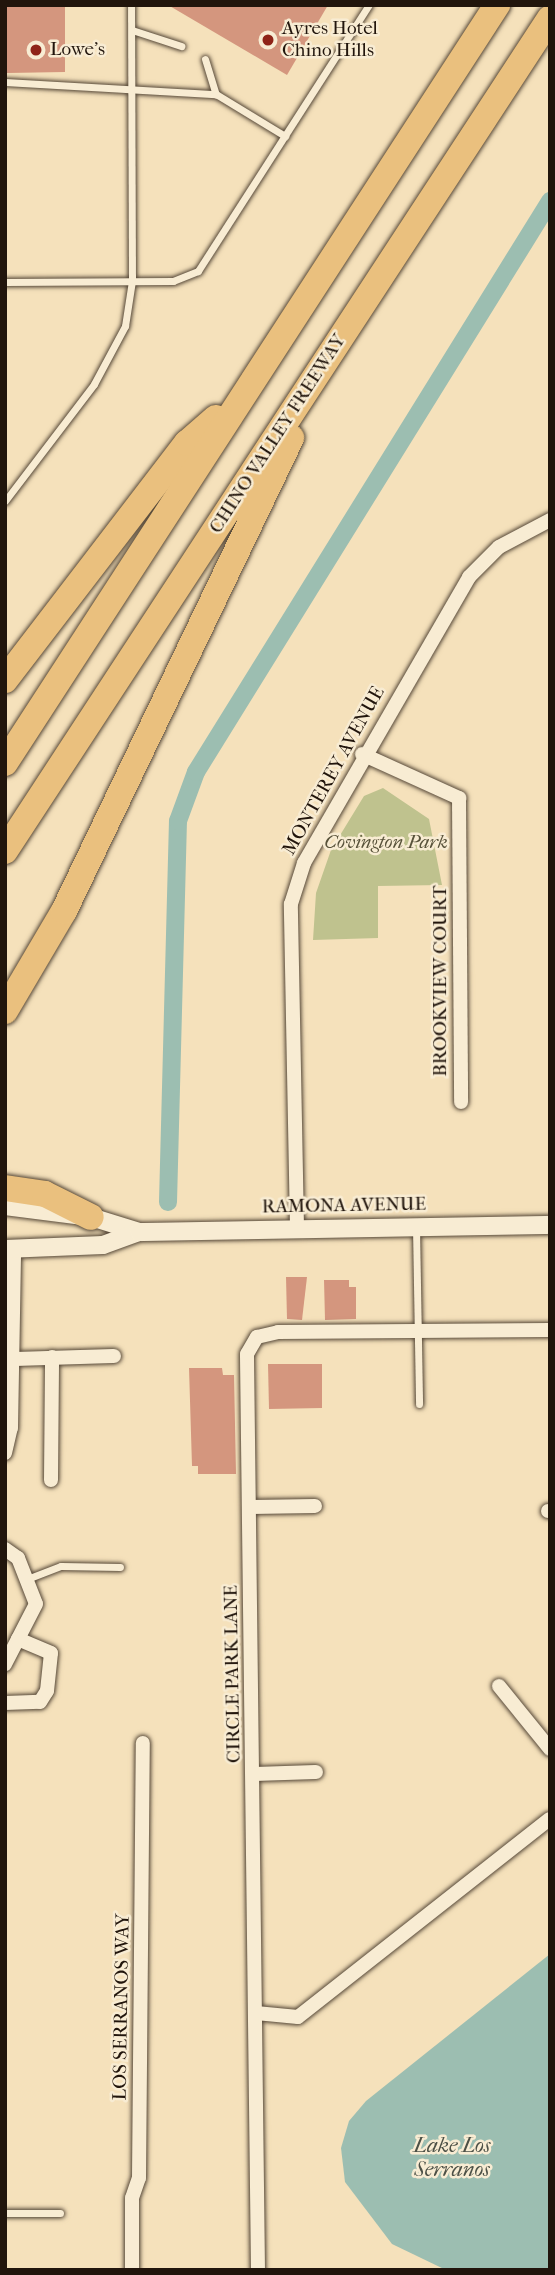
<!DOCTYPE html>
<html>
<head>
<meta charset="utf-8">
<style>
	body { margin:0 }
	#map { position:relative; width:555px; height:2275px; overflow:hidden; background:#f5e1bb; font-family:"IM FELL French Canon",serif }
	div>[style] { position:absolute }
	.green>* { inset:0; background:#bfc28e }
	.water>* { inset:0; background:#9cbeb1 }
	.canal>* { height:18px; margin:-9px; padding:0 9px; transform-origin:9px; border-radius:9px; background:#9cbeb1 }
	.building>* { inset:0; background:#d4967e }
	.roads { filter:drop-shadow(0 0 2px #564838) drop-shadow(0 0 2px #564838) }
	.service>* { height:7px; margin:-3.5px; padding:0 3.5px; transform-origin:3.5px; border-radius:3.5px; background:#f8ecd3 }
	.minor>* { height:14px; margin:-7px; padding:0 7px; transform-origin:7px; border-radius:7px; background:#f8ecd3 }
	.tertiary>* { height:18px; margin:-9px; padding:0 9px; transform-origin:9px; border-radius:9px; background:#f8ecd3 }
	.motorway>* { height:26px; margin:-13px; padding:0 13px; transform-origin:13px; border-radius:13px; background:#eac07e }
	.dots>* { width:19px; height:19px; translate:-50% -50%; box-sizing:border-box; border:4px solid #f8ecd3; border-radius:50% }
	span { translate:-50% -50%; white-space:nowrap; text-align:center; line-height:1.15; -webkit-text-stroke:5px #f8ecd3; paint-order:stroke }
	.poi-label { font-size:19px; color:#21150c }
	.left { translate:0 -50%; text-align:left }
	.street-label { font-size:19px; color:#21150c }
	.park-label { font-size:19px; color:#58523a; font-style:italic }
	.water-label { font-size:21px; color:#4c5046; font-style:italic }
	.frame { position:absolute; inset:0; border:7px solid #21150c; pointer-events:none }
</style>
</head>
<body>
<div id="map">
	<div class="green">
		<i style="clip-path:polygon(383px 788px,429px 819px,442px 885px,378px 886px,378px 938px,313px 940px,316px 893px,331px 850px,364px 796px)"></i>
	</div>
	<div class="water">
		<i style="clip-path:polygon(550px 1954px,550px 2270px,446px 2270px,392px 2244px,345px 2182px,341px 2148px,349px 2121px,366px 2101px)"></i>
	</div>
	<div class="canal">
		<i style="left:168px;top:1202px;width:381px;rotate:-88.5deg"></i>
		<i style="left:178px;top:821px;width:52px;rotate:-69.8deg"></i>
		<i style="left:196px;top:772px;width:672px;rotate:-58.2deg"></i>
	</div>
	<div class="building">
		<i style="clip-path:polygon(5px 5px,65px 5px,65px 72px,7px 73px)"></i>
		<i style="clip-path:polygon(168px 5px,328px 5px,287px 75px)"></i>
		<i style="clip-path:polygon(286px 1277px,307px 1277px,302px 1320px,287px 1319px)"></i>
		<i style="clip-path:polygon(324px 1280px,349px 1280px,349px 1287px,356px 1287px,356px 1319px,325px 1320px)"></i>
		<i style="clip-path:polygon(268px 1364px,322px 1364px,322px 1408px,269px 1409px)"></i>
		<i style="clip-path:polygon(189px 1368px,222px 1368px,223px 1375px,234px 1375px,236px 1474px,198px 1474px,198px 1466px,192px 1466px)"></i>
	</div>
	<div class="roads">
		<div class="service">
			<i style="left:132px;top:30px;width:52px;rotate:18.1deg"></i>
			<i style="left:205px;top:59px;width:37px;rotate:73deg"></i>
			<i style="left:5px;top:82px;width:211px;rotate:3.3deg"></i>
			<i style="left:216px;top:94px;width:81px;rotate:31.3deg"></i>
			<i style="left:5px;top:282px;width:168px;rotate:-0.3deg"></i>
			<i style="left:173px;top:281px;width:27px;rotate:-22deg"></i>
			<i style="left:198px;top:271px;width:316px;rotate:-57.3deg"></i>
			<i style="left:5px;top:501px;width:147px;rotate:-52.7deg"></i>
			<i style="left:94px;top:384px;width:66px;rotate:-61.9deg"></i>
			<i style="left:125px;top:326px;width:46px;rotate:-81.2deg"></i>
			<i style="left:132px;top:281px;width:276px;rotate:-90.2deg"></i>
			<i style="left:416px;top:1227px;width:177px;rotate:89deg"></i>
			<i style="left:27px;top:1579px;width:36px;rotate:-21deg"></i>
			<i style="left:61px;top:1566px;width:59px;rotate:1deg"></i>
			<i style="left:5px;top:2213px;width:55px"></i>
		</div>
		<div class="minor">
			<i style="left:362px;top:754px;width:107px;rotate:24.4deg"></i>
			<i style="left:459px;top:798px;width:304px;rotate:89.6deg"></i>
			<i style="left:297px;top:1227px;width:323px;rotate:-91.1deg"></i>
			<i style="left:291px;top:904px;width:43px;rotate:-72.4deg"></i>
			<i style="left:304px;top:863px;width:330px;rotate:-60deg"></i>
			<i style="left:469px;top:577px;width:42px;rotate:-45deg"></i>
			<i style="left:499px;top:547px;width:58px;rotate:-27.9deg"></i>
			<i style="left:14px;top:1359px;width:100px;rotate:-1.7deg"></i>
			<i style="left:5px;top:1453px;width:26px;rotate:-77deg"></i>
			<i style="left:11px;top:1428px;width:180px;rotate:-89deg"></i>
			<i style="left:51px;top:1480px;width:123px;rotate:-89.5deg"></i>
			<i style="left:251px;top:1507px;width:64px;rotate:-0.9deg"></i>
			<i style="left:548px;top:1511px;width:2px"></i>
			<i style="left:5px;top:1549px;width:16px;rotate:35deg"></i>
			<i style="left:18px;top:1558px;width:49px;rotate:68.6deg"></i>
			<i style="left:36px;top:1604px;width:68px;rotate:117.3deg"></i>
			<i style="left:499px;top:1686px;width:81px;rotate:51deg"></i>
			<i style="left:5px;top:1703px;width:35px;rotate:-2deg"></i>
			<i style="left:40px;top:1702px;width:13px;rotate:-58deg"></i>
			<i style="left:47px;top:1691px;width:38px;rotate:-84deg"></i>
			<i style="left:51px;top:1653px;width:36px;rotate:-157deg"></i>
			<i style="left:254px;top:1774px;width:62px;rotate:-1.8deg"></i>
			<i style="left:256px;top:2013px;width:42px;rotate:5.4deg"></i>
			<i style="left:298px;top:2017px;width:320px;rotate:-38.2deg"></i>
			<i style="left:132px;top:2270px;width:72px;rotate:-90deg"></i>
			<i style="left:132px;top:2198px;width:21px;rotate:-71deg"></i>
			<i style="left:139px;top:2178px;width:435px;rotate:-89.5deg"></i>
			<i style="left:258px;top:2270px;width:916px;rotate:-90.69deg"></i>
			<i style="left:247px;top:1354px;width:20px;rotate:-60deg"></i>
			<i style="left:257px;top:1337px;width:22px;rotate:-13deg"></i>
			<i style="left:278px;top:1332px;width:272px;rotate:-0.4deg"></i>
		</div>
		<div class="tertiary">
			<i style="left:5px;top:1206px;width:87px;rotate:7.3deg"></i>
			<i style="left:91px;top:1217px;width:50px;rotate:17.4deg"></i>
			<i style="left:5px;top:1249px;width:98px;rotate:-2.3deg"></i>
			<i style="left:103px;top:1245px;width:38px;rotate:-20deg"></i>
			<i style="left:139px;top:1232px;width:411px;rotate:-1deg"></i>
		</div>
		<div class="motorway">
			<i style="left:5px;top:680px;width:299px;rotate:-52.5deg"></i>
			<i style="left:187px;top:443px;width:38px;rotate:-41deg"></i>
			<i style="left:5px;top:763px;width:904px;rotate:-57.01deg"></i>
			<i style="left:5px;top:851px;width:995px;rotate:-56.8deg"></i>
			<i style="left:5px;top:1011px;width:116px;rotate:-59.5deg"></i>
			<i style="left:64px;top:911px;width:525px;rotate:-64.36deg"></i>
			<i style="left:5px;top:1188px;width:40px;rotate:8.5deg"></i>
			<i style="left:45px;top:1194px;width:51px;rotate:26.6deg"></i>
		</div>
	</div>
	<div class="dots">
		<i style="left:268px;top:40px;background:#8f2418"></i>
		<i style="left:36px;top:50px;background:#8f2418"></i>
	</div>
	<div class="poi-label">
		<span class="left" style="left:282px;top:40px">Ayres Hotel<br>Chino Hills</span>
		<span class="left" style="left:50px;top:50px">Lowe's</span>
	</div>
	<div class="street-label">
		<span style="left:278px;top:434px;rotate:-57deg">CHINO VALLEY FREEWAY</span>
		<span style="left:334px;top:771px;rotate:-61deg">MONTEREY AVENUE</span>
		<span style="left:441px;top:981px;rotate:-90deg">BROOKVIEW COURT</span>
		<span style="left:344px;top:1206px;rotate:-1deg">RAMONA AVENUE</span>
		<span style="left:233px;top:1674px;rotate:-91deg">CIRCLE PARK LANE</span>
		<span style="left:122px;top:2007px;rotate:-89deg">LOS SERRANOS WAY</span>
	</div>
	<div class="park-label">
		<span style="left:386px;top:843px">Covington Park</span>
	</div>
	<div class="water-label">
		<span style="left:452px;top:2157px">Lake Los<br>Serranos</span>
	</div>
	<div class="frame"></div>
</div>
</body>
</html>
